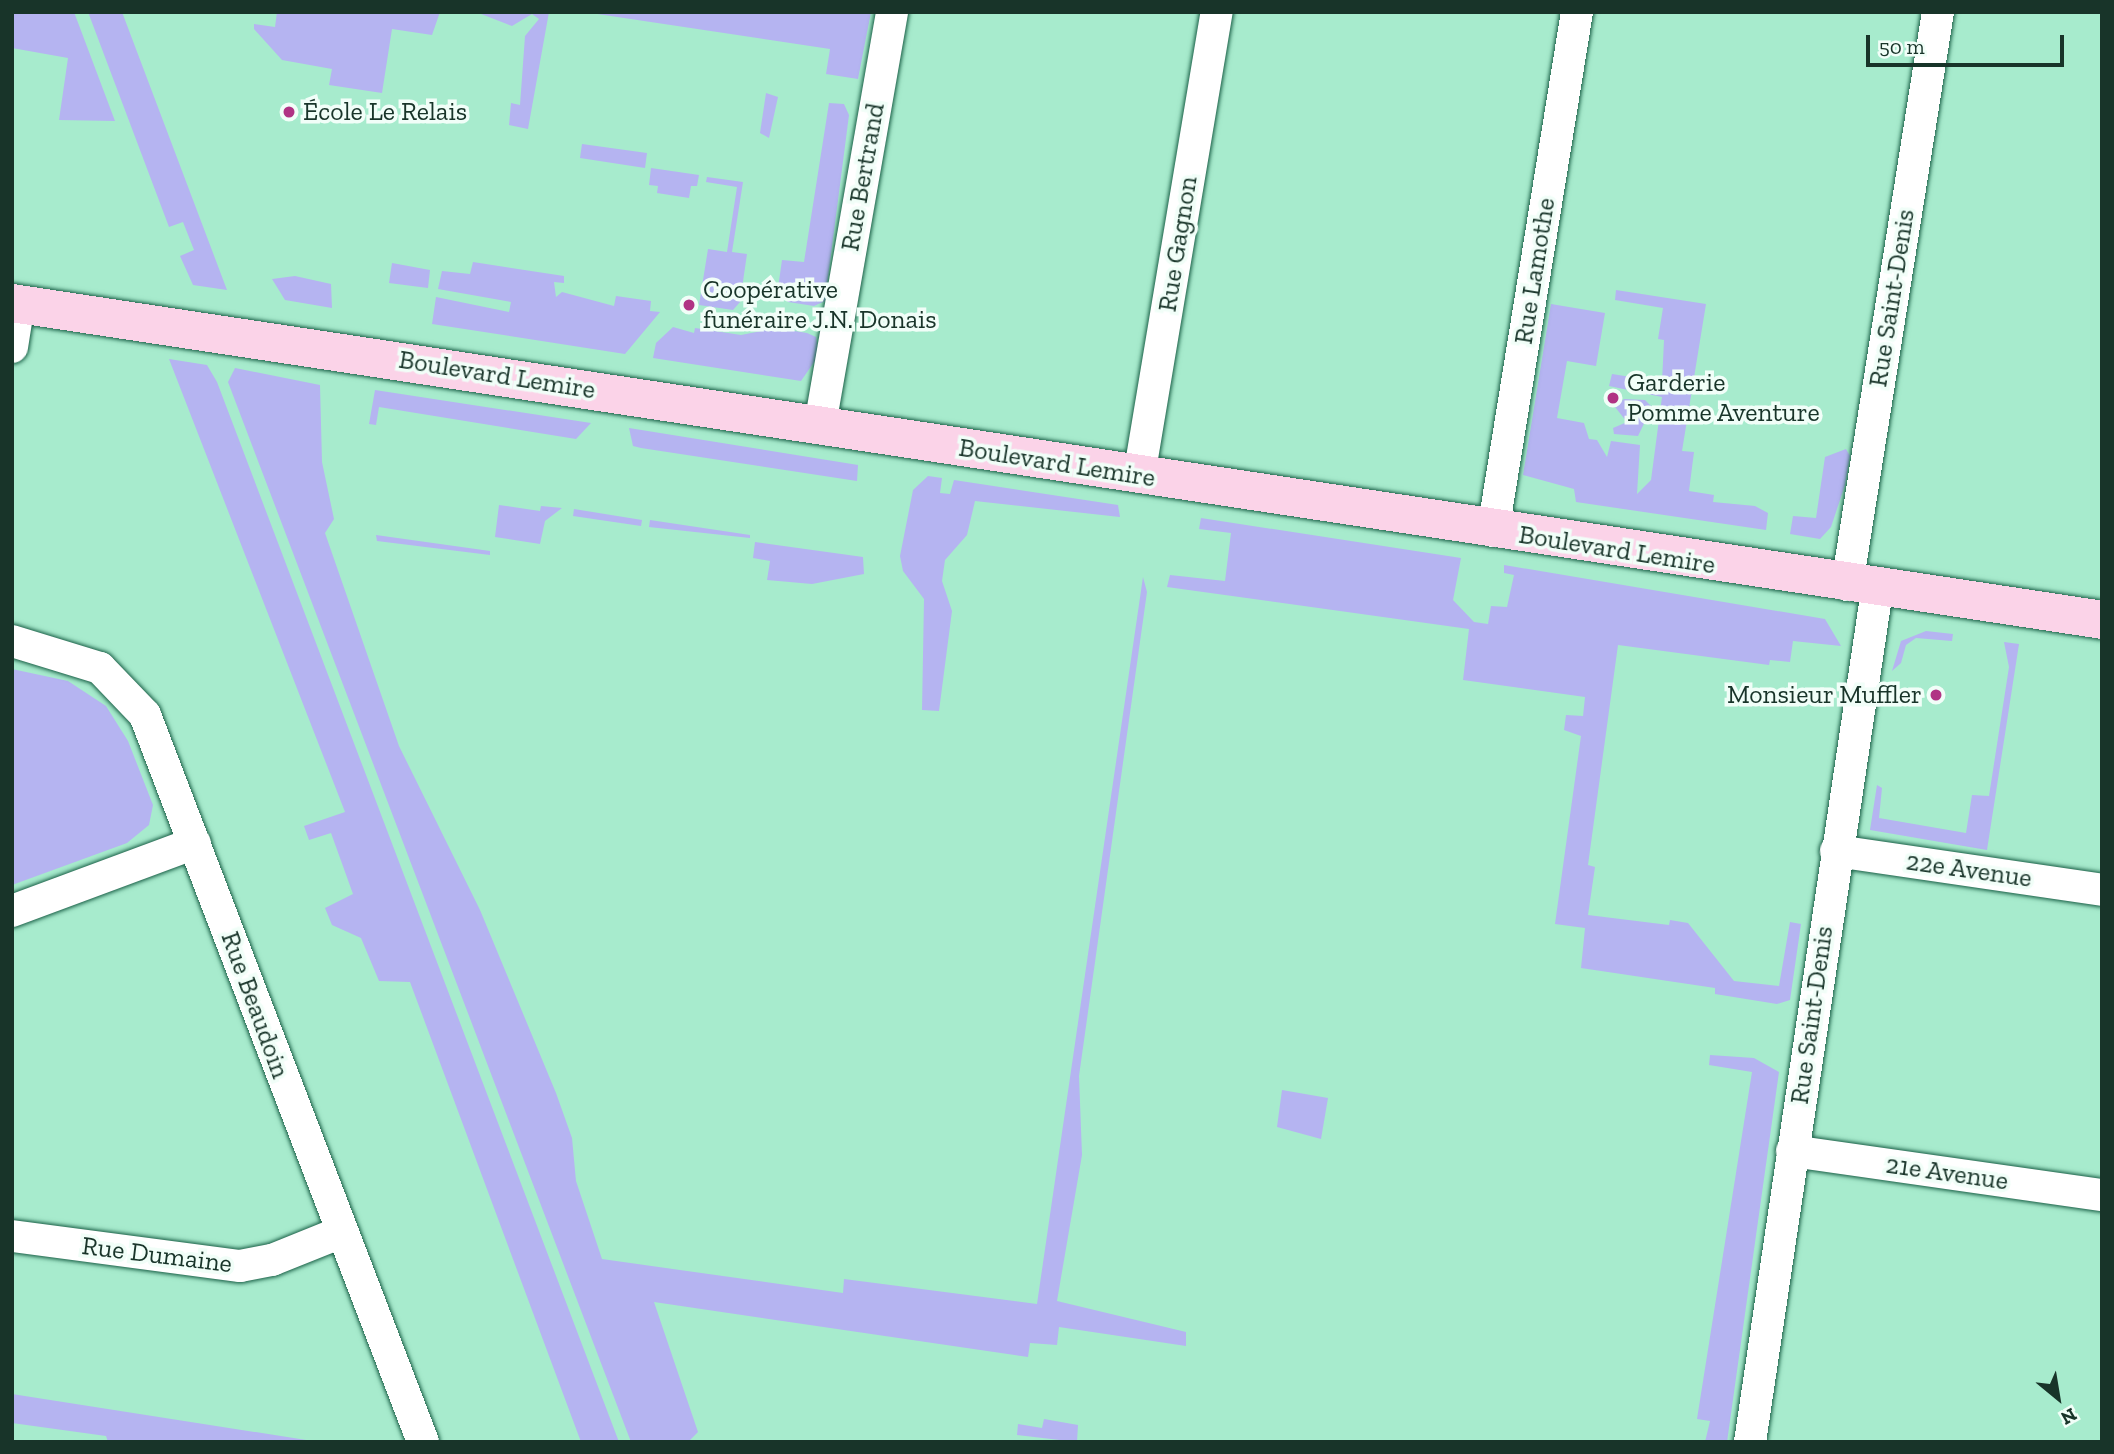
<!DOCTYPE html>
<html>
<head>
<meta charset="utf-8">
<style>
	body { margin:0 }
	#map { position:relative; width:2114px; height:1454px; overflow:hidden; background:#a7ebcd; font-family:"Zilla Slab",serif }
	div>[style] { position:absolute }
	.green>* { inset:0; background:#b5b4f1 }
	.roads { filter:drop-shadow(0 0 2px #1a6047) drop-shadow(0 0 2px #1a6047) }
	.minor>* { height:32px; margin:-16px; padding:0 16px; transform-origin:16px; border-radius:16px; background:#fff }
	.major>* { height:38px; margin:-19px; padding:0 19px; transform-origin:19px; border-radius:19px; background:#fbd3e8 }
	.dots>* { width:19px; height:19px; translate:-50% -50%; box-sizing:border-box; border:4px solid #f1fef8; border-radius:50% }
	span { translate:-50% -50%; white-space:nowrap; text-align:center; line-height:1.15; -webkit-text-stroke:7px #f1fef8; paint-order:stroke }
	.poi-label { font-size:26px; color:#183429 }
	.left { translate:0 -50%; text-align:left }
	.right { translate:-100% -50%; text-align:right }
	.street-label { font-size:26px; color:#183429 }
	.frame { position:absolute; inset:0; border:14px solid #183429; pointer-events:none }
	.north { position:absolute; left:2023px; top:1363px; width:70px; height:70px; -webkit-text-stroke:5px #f1fef8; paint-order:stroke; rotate:150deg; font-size:19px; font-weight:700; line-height:28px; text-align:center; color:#183429 }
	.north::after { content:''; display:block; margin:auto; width:24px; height:32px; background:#183429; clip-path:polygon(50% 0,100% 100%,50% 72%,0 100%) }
	.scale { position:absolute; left:1866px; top:35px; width:198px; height:32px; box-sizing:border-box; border:4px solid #183429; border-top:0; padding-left:9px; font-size:21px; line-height:24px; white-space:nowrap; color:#183429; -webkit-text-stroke:5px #f1fef8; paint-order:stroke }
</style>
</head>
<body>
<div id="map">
	<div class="green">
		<i style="clip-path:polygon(12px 12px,74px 12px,115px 121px,59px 120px,68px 58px,12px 48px)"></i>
		<i style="clip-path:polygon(88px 12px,122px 12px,227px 290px,193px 285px,180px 256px,194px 250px,183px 222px,169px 227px)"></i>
		<i style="clip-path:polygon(277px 12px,440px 12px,432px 35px,392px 29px,382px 93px,329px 85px,332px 69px,282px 60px,254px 29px,254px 24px,275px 27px)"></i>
		<i style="clip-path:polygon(476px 12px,549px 12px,528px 129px,509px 125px,511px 103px,520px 105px,525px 36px,539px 19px,532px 14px,512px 26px)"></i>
		<i style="clip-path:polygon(584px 12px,871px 12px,858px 79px,826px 74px,830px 49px)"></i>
		<i style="clip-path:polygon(766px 93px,778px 97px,769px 138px,760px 133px)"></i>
		<i style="clip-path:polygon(829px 103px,844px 104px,849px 115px,825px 301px,814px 306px,788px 302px,778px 288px,782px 260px,804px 262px)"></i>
		<i style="clip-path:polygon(582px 144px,647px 153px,645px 168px,580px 158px)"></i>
		<i style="clip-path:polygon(651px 168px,699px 175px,697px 186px,691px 186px,689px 198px,657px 193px,658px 186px,649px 185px)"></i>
		<i style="clip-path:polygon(707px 177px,743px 182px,732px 252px,747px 254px,740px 302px,733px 310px,699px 305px,708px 249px,727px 252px,737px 187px,706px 182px)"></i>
		<i style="clip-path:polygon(473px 262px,564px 276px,564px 283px,554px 282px,556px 297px,562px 292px,614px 306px,616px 296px,651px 301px,650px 311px,660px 312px,625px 354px,432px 324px,436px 297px,509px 312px,511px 302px,438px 289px,442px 271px,470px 274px)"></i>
		<i style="clip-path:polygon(392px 263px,430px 270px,428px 288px,389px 283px)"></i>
		<i style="clip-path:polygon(295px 276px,331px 284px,332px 308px,285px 300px,272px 279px)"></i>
		<i style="clip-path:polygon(1616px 290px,1706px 304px,1682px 451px,1694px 452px,1689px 491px,1714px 495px,1713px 502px,1755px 506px,1768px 513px,1766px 530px,1576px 502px,1574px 489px,1523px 475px,1551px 304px,1605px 313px,1596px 366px,1567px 361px,1557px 418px,1584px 423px,1589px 439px,1597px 440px,1607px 457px,1611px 441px,1640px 445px,1637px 494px,1651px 480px,1662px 397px,1609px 386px,1612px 374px,1662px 382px,1664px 340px,1658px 339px,1663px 308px,1615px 300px)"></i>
		<i style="clip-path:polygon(673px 327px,694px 333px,695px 328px,741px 335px,776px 328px,807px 333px,816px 337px,819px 355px,801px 381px,653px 358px,656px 343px)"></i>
		<i style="clip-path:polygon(169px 359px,207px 365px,217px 382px,619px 1442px,581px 1442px,410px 982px,379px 981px,361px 938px,332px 925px,325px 908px,353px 894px,331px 833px,309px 840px,304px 826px,345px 812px)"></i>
		<i style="clip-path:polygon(235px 368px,320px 385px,322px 462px,334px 519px,325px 533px,399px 746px,480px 910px,556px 1093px,572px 1138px,576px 1181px,602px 1259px,843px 1293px,844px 1279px,1037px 1304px,1143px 577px,1147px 592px,1079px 1076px,1082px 1155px,1057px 1301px,1186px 1332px,1186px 1346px,1059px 1327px,1057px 1345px,1030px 1343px,1028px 1357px,654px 1302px,698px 1432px,688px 1442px,631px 1442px,228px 382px)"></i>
		<i style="clip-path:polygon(375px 390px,591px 423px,576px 439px,379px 407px,376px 425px,369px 424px)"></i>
		<i style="clip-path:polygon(1624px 399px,1645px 400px,1652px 407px,1638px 436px,1614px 434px,1613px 428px,1627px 422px,1615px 407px)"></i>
		<i style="clip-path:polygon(629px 428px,858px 465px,857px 481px,641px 448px,633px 446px)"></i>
		<i style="clip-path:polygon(1846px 449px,1850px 456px,1845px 485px,1831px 527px,1820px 539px,1790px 534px,1793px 516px,1816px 518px,1825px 457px)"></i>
		<i style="clip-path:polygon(928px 476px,942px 478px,940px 493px,950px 494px,954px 480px,1118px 505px,1120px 517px,975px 501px,967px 535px,945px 560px,942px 581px,952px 611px,939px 711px,922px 710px,924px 599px,903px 571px,900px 556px,913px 490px)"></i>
		<i style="clip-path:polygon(499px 505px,540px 511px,541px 506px,562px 508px,545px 521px,540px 544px,495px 537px)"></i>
		<i style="clip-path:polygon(574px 509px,642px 520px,641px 526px,573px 516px)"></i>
		<i style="clip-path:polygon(1201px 518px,1461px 558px,1453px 600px,1474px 622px,1488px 624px,1491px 606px,1507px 607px,1514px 575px,1504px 573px,1504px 565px,1825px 619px,1841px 646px,1793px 641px,1790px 662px,1770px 660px,1769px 665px,1618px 645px,1588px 865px,1595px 867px,1588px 915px,1669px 925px,1670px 920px,1688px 923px,1734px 981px,1779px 986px,1790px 922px,1801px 924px,1790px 1000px,1777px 1004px,1715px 994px,1715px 988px,1581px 968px,1585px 928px,1555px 924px,1581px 736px,1564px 730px,1566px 715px,1583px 716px,1585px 697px,1463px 680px,1469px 629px,1167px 587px,1170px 575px,1225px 581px,1231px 533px,1199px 529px)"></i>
		<i style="clip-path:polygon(650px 520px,750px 535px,750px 538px,649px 527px)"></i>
		<i style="clip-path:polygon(376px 535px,490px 551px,490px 555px,377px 541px)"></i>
		<i style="clip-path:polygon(755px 542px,863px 557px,864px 574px,812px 584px,767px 580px,770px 561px,753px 558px)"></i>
		<i style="clip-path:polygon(1926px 631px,1953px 634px,1952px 641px,1916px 638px,1906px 645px,1901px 663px,1892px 671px,1901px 641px)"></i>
		<i style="clip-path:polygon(2004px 642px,2019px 644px,1987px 850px,1870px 830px,1877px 785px,1882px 788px,1879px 818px,1966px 833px,1972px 795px,1989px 796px,2009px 667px)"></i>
		<i style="clip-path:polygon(12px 669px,68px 681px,106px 706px,128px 741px,153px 805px,149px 825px,127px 843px,12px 885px)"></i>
		<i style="clip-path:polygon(1710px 1055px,1754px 1058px,1779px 1072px,1727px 1442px,1705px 1442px,1710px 1421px,1697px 1419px,1752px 1072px,1709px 1065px)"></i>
		<i style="clip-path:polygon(1282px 1090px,1328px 1098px,1321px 1139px,1277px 1127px)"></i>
		<i style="clip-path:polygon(12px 1394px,319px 1442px,108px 1442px,106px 1436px,12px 1423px)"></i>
		<i style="clip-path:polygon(1044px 1419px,1078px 1425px,1077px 1442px,1017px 1435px,1018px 1424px,1042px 1428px)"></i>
	</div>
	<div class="roads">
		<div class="minor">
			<i style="left:12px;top:347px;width:45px;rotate:-81deg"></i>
			<i style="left:820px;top:425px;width:419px;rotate:-80.1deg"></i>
			<i style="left:1139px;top:476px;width:471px;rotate:-80.5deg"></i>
			<i style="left:1493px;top:531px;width:526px;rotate:-80.81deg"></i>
			<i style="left:1847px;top:585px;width:580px;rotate:-80.98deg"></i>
			<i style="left:12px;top:641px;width:92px;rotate:17.1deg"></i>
			<i style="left:100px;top:668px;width:65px;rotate:46.2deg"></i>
			<i style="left:145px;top:715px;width:778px;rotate:69.07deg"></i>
			<i style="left:1836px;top:851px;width:269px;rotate:8.3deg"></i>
			<i style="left:12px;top:911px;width:195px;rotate:-20.4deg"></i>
			<i style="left:1792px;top:1151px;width:313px;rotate:8.1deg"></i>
			<i style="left:12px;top:1236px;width:230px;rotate:7.5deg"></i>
			<i style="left:240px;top:1266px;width:33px;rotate:-11deg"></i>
			<i style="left:272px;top:1260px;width:72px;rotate:-21.9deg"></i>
			<i style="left:1750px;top:1442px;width:861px;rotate:-81.52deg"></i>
		</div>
		<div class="major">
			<i style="left:12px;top:303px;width:2114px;rotate:8.62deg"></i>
		</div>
	</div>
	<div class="dots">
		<i style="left:289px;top:112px;background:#b03384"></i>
		<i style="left:689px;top:305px;background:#b03384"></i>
		<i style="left:1613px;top:398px;background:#b03384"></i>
		<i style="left:1936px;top:695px;background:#b03384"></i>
	</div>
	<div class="poi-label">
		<span class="left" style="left:303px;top:112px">École Le Relais</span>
		<span class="left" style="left:703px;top:305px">Coopérative<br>funéraire J.N. Donais</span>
		<span class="left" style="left:1627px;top:398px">Garderie<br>Pomme Aventure</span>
		<span class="right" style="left:1922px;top:695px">Monsieur Muffler</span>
	</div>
	<div class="street-label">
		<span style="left:863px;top:177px;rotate:-80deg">Rue Bertrand</span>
		<span style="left:1178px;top:244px;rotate:-81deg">Rue Gagnon</span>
		<span style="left:1535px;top:271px;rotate:-81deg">Rue Lamothe</span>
		<span style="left:1892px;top:298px;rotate:-81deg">Rue Saint-Denis</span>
		<span style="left:497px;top:375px;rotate:9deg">Boulevard Lemire</span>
		<span style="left:1057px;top:463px;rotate:9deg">Boulevard Lemire</span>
		<span style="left:1617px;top:550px;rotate:9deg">Boulevard Lemire</span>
		<span style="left:1969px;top:870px;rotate:8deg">22e Avenue</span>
		<span style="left:255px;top:1005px;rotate:70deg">Rue Beaudoin</span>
		<span style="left:1812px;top:1015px;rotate:-82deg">Rue Saint-Denis</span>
		<span style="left:1947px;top:1173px;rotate:8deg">21e Avenue</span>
		<span style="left:157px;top:1255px;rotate:7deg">Rue Dumaine</span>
	</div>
	<div class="frame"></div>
	<div class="north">N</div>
	<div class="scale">50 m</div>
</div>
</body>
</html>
